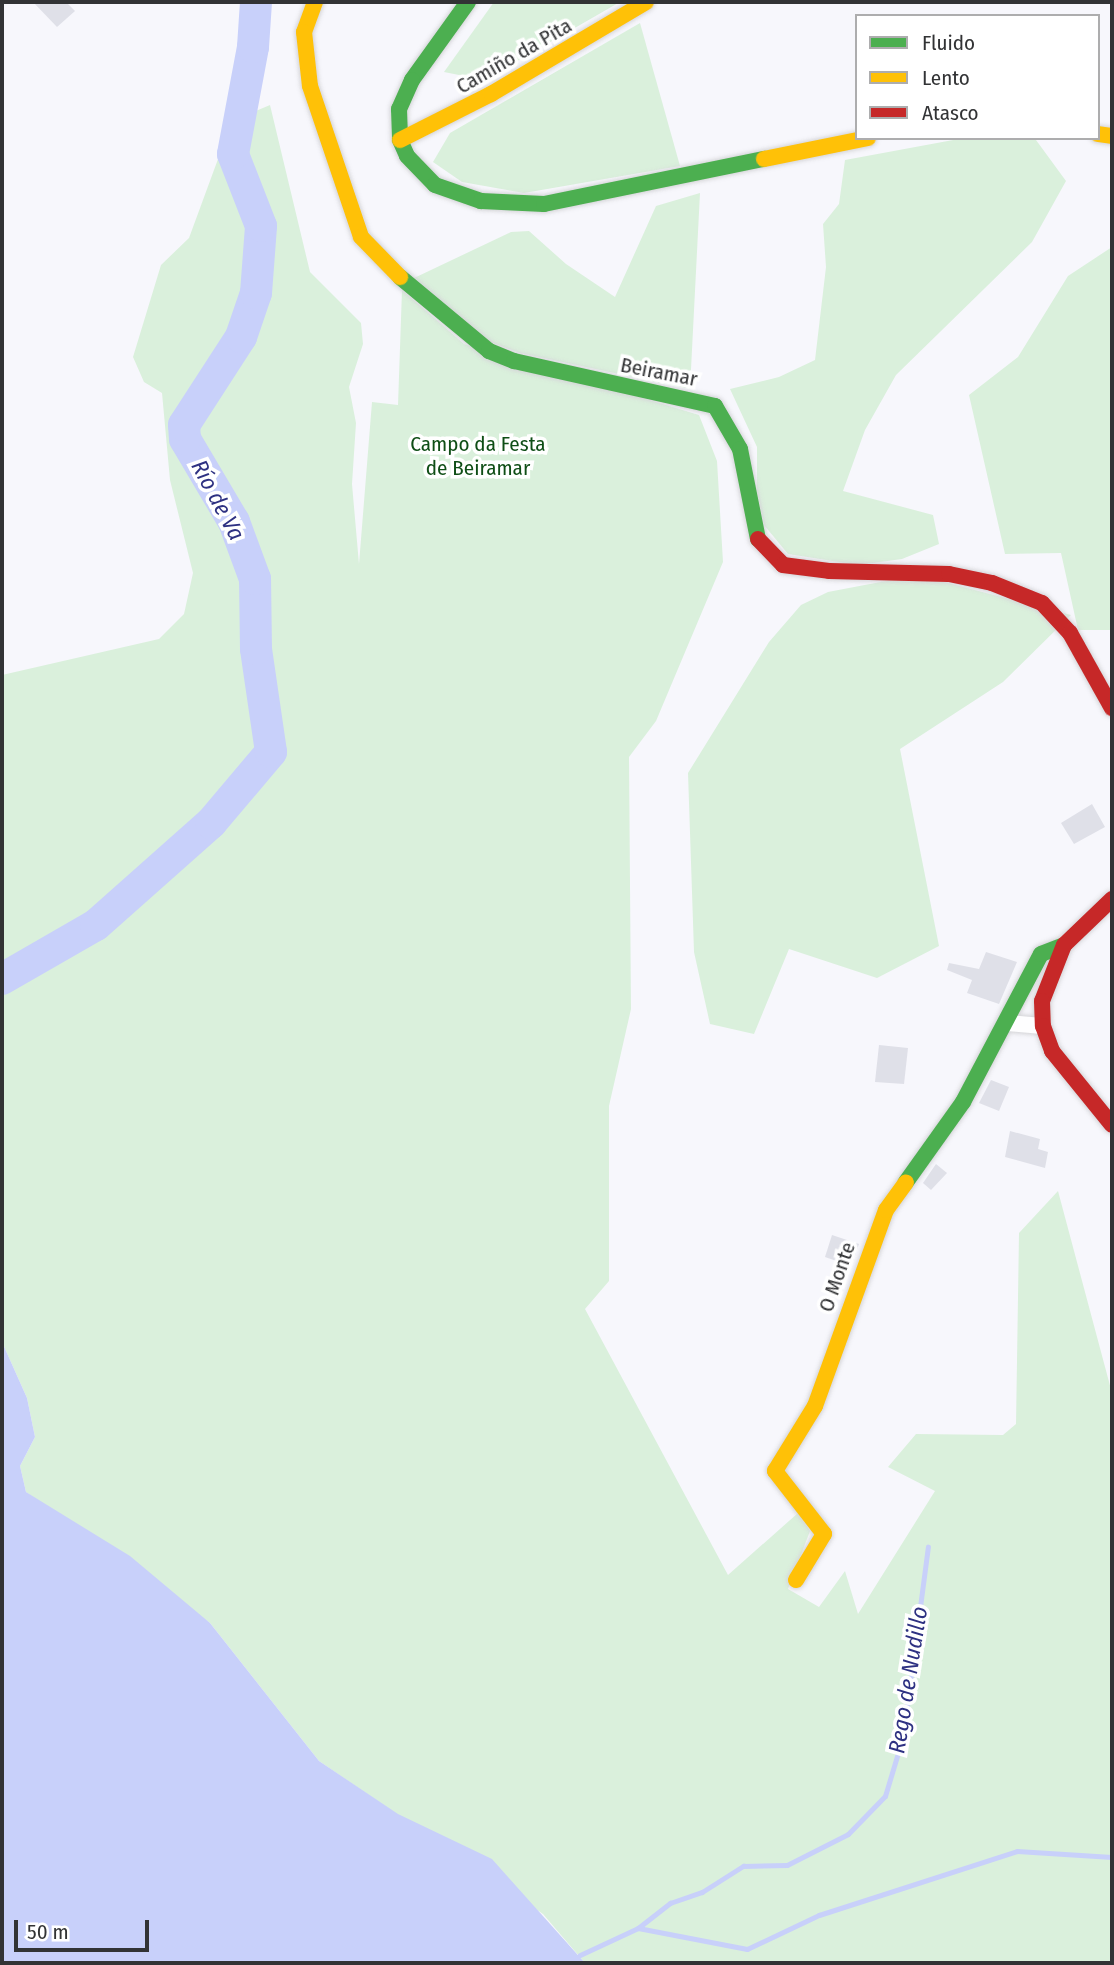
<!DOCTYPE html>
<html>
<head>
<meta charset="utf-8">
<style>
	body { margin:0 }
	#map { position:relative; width:1114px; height:1965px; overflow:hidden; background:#f7f7fc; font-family:"Fira Sans Condensed",sans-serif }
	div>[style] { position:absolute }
	.green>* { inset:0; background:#daf0dc }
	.water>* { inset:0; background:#c8d0fa }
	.stream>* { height:5px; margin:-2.5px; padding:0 2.5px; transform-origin:2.5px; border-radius:2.5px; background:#c8d0fa }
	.river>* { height:32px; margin:-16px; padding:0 16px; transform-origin:16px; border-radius:16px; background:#c8d0fa }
	.building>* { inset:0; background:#dfe0e8 }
	.roads { filter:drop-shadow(0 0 2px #d5d5d8) drop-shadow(0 0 2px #d5d5d8) }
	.street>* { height:16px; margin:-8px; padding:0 8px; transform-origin:8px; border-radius:8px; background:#fefeff }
	.fast>* { height:16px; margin:-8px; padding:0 8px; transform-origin:8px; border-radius:8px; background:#4caf50 }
	.slow>* { height:16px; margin:-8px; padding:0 8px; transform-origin:8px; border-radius:8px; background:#ffc107 }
	.jam>* { height:16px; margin:-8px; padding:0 8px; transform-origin:8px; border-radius:8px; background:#c62828 }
	span { translate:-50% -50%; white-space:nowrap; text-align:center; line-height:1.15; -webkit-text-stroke:7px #fff; paint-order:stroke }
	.street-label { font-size:21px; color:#323335 }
	.park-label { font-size:21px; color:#0f4e16 }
	.water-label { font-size:23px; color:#2e3182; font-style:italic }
	.frame { position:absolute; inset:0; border:4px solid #323335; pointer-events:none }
	.legend { position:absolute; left:855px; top:14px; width:245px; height:126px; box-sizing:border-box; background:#fff; border:2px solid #adadae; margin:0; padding:9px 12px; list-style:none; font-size:21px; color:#323335 }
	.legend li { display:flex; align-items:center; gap:14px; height:35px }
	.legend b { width:35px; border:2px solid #adadae }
	.scale { position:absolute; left:14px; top:1920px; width:135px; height:32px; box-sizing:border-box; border:4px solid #323335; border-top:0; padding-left:9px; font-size:21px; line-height:24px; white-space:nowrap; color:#323335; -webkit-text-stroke:5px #fff; paint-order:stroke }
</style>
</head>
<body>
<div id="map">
	<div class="green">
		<i style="clip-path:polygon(494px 2px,620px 2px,484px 80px,444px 72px)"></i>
		<i style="clip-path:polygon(640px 23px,680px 166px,524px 193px,462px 182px,433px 162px,450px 133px)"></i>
		<i style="clip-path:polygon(270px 105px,310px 272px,361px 323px,363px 344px,349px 387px,356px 423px,352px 484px,359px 564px,372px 402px,398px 405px,402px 290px,464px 344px,699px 415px,717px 461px,723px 562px,656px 721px,629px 757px,631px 1009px,609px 1106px,609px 1281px,585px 1309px,728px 1575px,798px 1513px,810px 1531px,788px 1589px,819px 1607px,845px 1571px,858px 1614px,935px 1491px,888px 1467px,916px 1434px,1003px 1435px,1016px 1424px,1019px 1233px,1058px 1191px,1112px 1393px,1112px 1963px,585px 1963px,543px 1914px,319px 1761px,210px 1623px,26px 1492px,20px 1466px,35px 1437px,27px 1398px,2px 1342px,2px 675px,159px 639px,184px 614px,193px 573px,170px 480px,162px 393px,144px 382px,133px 357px,161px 265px,189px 238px,232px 121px)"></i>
		<i style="clip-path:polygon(964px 138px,1036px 140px,1066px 181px,1032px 242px,896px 375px,865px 430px,843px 491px,933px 515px,939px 544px,902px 559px,858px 565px,788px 554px,764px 525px,757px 492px,757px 447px,730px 389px,779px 377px,815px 360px,826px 267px,823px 224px,839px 204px,845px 160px)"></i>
		<i style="clip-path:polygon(700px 193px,690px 389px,520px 353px,490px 342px,412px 279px,511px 232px,529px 231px,566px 264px,615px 297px,656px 206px)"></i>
		<i style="clip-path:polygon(1112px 247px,1112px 630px,1078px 630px,1061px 553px,1005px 554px,969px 395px,1018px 357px,1068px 276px)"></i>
		<i style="clip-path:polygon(917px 575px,1071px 615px,1003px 682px,900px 749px,939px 946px,877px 978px,789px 949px,754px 1034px,710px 1024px,694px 952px,688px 773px,769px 642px,801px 605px,828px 592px)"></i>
	</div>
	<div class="water">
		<i style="clip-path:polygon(2px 1342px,27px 1398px,35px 1437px,20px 1466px,26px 1492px,130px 1556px,210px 1623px,319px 1761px,398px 1814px,492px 1859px,585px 1963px,2px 1963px)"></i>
	</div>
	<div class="stream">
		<i style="left:638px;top:1928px;width:111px;rotate:10.9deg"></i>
		<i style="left:747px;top:1949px;width:80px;rotate:-25.3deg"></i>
		<i style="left:819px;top:1915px;width:208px;rotate:-17.9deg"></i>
		<i style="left:1017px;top:1851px;width:95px;rotate:3.6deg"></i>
		<i style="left:580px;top:1955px;width:64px;rotate:-25deg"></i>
		<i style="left:638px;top:1928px;width:41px;rotate:-38deg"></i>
		<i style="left:670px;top:1903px;width:34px;rotate:-19deg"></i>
		<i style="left:702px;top:1892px;width:49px;rotate:-32.4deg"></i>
		<i style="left:743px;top:1866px;width:44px;rotate:-1.3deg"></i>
		<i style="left:787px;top:1865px;width:68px;rotate:-26.9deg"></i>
		<i style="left:848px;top:1834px;width:53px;rotate:-45.8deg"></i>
		<i style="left:885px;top:1796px;width:63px;rotate:-73.3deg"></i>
		<i style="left:903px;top:1736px;width:191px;rotate:-82.5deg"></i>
	</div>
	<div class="river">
		<i style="left:2px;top:979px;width:108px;rotate:-29.9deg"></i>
		<i style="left:96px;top:925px;width:154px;rotate:-41.6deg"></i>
		<i style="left:211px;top:823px;width:93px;rotate:-49.8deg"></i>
		<i style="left:271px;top:752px;width:104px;rotate:-98.3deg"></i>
		<i style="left:256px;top:649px;width:70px;rotate:-90.8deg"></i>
		<i style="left:255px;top:579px;width:61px;rotate:-110.2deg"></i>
		<i style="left:234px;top:522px;width:96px;rotate:-120.6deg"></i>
		<i style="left:185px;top:439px;width:14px;rotate:-94deg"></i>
		<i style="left:184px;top:425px;width:105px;rotate:-57.1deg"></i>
		<i style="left:241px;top:337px;width:46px;rotate:-71.2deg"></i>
		<i style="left:256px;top:293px;width:67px;rotate:-85.7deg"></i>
		<i style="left:261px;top:226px;width:77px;rotate:-111.3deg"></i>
		<i style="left:233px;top:154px;width:109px;rotate:-79.4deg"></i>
		<i style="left:253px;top:47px;width:45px;rotate:-86.2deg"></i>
	</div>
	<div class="building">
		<i style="clip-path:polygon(33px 2px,66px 2px,75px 11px,57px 27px)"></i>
		<i style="clip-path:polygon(1092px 804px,1105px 827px,1074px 844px,1061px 823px)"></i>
		<i style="clip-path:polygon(986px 952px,1017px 962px,999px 1004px,967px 993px,972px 980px,947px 970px,949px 963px,979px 969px)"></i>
		<i style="clip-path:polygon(879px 1045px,908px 1048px,904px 1084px,875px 1082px)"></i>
		<i style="clip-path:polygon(991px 1080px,1009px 1087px,999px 1111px,979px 1103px)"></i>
		<i style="clip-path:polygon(1010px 1131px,1040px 1139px,1038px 1149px,1048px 1152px,1045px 1168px,1005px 1157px)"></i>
		<i style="clip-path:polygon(936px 1164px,947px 1173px,931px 1190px,923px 1183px)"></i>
		<i style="clip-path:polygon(832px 1235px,859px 1244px,851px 1266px,825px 1257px)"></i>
	</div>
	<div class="roads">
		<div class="street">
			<i style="left:1007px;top:1023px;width:36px;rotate:5deg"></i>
		</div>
		<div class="fast">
			<i style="left:468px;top:2px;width:96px;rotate:125.7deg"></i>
			<i style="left:412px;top:80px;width:32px;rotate:114deg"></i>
			<i style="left:399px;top:109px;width:31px;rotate:88deg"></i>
			<i style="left:400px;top:140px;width:17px;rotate:66deg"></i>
			<i style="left:407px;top:156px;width:40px;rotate:46deg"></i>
			<i style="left:435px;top:185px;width:49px;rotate:19.2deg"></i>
			<i style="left:481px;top:201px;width:63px;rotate:2.7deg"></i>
			<i style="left:544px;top:204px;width:225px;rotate:-11.6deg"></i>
			<i style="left:400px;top:277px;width:116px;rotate:39.7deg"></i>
			<i style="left:489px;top:351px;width:27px;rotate:22deg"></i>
			<i style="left:514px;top:361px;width:206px;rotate:12.6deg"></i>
			<i style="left:715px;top:406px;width:50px;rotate:59.8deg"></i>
			<i style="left:740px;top:449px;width:92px;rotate:78.7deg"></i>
			<i style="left:906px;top:1182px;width:98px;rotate:-54.5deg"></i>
			<i style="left:963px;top:1102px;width:167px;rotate:-62.2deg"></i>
			<i style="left:1041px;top:954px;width:25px;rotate:-21deg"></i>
		</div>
		<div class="slow">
			<i style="left:315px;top:2px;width:32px;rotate:110deg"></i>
			<i style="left:304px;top:32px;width:54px;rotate:83.7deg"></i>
			<i style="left:310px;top:86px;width:159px;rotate:71.3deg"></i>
			<i style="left:361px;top:237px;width:56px;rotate:45.7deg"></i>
			<i style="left:1098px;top:134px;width:14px;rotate:8deg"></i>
			<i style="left:400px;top:140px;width:102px;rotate:-26.8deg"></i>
			<i style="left:491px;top:94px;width:180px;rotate:-30.7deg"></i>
			<i style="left:764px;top:159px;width:106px;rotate:-11.4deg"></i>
			<i style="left:796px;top:1580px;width:54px;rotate:-58.7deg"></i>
			<i style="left:824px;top:1534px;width:80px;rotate:-127.9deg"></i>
			<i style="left:775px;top:1471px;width:76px;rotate:-58.4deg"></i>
			<i style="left:815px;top:1406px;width:208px;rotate:-70.1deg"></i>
			<i style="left:886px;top:1210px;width:34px;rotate:-54deg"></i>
		</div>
		<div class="jam">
			<i style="left:758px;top:539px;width:36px;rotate:46deg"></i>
			<i style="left:783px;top:565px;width:46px;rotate:7.4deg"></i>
			<i style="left:829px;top:571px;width:120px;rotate:1.4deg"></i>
			<i style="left:949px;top:574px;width:44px;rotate:11.8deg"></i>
			<i style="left:992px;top:583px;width:54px;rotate:21.8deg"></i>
			<i style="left:1042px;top:603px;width:41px;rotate:47deg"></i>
			<i style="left:1070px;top:633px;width:86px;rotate:60.8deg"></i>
			<i style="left:1112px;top:899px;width:66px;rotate:136.2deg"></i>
			<i style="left:1064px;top:945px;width:60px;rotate:111.4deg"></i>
			<i style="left:1042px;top:1001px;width:25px;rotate:88deg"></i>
			<i style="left:1043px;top:1026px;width:27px;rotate:70deg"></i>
			<i style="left:1052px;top:1051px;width:95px;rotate:51deg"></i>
		</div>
	</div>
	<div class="street-label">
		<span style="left:514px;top:56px;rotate:-30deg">Camiño da Pita</span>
		<span style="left:659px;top:372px;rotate:11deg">Beiramar</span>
		<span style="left:837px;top:1277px;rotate:-71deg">O Monte</span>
	</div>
	<div class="park-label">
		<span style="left:478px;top:456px">Campo da Festa<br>de Beiramar</span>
	</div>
	<div class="water-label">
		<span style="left:218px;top:500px;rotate:62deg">Río de Va</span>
		<span style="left:908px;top:1680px;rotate:-81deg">Rego de Nudillo</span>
	</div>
	<div class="frame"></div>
	<ul class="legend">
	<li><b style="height:9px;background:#4caf50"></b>Fluido</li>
	<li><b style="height:9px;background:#ffc107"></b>Lento</li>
	<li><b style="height:9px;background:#c62828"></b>Atasco</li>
	</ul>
	<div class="scale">50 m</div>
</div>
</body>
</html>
